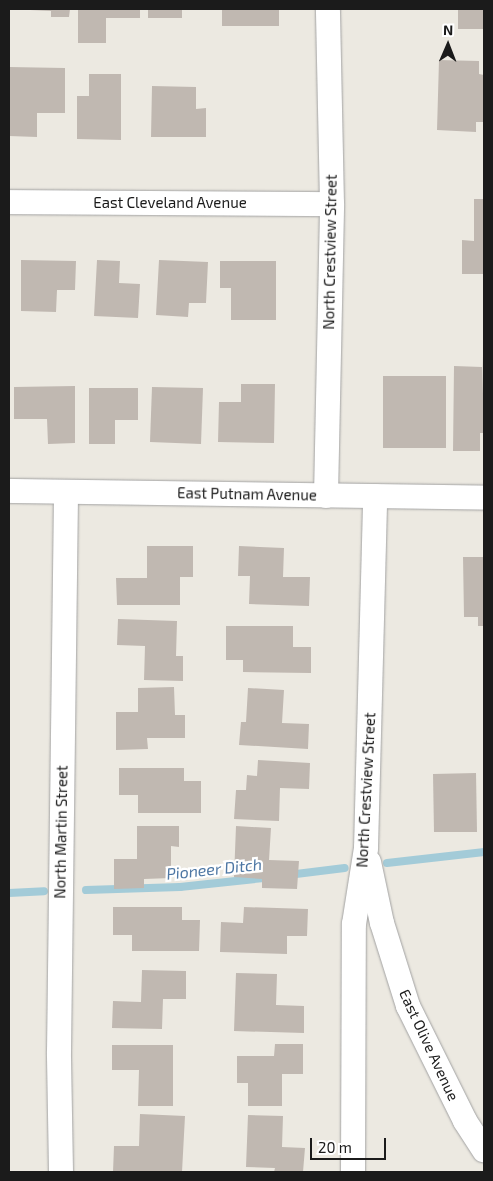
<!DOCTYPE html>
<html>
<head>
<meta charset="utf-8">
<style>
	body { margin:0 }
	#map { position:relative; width:493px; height:1181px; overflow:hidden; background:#ece9e1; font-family:"Exo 2",sans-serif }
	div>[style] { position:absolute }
	.stream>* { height:8px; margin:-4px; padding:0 4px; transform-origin:4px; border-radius:4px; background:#a3cbd8 }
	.building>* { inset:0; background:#c0b8b1 }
	.roads { filter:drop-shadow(0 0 1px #a2a2a2) drop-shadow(0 0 1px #a2a2a2) }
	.street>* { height:24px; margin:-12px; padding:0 12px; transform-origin:12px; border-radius:12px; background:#fff }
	span { translate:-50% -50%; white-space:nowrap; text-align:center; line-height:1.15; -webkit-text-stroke:4.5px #fff; paint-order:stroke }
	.street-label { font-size:15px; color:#1b1b1b }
	.water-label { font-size:16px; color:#4e77a4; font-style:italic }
	.frame { position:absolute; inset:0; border:10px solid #1b1b1b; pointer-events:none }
	.north { position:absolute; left:423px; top:20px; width:50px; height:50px; -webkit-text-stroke:4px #fff; paint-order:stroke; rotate:1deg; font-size:14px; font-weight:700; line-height:20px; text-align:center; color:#1b1b1b }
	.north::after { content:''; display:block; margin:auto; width:18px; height:22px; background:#1b1b1b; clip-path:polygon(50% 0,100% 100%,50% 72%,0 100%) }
	.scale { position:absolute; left:310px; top:1138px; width:76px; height:22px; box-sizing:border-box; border:2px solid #1b1b1b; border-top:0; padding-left:6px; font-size:15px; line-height:18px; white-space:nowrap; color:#1b1b1b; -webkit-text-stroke:4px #fff; paint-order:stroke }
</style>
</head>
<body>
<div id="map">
	<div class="stream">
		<i style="left:387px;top:863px;width:98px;rotate:-6.5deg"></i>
		<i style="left:288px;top:875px;width:57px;rotate:-7deg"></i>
		<i style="left:86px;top:890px;width:94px;rotate:-1.8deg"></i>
		<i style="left:180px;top:887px;width:84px;rotate:-6.1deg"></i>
		<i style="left:9px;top:893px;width:35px;rotate:-3deg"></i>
	</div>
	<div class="building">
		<i style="clip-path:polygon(9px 9px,70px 9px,69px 17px,51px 17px,51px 11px)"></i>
		<i style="clip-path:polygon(78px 9px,140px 9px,140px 18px,106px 18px,106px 43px,78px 43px)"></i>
		<i style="clip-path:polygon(148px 9px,182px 9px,182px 18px,148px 18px)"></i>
		<i style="clip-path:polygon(222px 9px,279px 9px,279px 26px,222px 26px)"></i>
		<i style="clip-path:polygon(458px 9px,484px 9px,484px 29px,458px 29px)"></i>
		<i style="clip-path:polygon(439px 60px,479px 61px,479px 74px,484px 75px,484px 122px,476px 122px,476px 132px,437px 130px)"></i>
		<i style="clip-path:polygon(9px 67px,65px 68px,65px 113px,37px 113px,37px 137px,9px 136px)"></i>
		<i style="clip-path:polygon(89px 74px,121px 74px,121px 140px,77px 139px,77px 96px,89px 96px)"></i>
		<i style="clip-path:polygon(152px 86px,196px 87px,196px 109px,206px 108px,206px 137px,151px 137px)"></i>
		<i style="clip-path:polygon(474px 199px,484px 199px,484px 274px,462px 274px,462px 240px,474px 241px)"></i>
		<i style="clip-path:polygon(21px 260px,76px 261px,75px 290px,57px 290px,56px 312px,21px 311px)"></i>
		<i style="clip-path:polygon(97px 260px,120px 261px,119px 283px,140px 284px,138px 318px,94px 316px)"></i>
		<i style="clip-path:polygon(159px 260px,208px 262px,206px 303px,189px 303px,188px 317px,156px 315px)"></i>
		<i style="clip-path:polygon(220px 261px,276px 261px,276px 320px,231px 320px,231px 288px,220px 288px)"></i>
		<i style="clip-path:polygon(482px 356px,484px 433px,480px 433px,480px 451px,453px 451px,454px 366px,482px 367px)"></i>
		<i style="clip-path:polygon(383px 376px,446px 376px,446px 448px,383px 448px)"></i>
		<i style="clip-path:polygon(241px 384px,275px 384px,274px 443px,218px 442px,219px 402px,241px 402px)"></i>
		<i style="clip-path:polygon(75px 386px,75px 443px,48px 444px,47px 419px,14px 419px,14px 387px)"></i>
		<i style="clip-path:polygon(152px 387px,203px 388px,201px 444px,150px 442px)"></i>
		<i style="clip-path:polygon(89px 388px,138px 388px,138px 420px,115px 420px,115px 444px,89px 444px)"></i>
		<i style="clip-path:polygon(147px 546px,193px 546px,193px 577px,180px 577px,180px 605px,117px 605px,116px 578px,147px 578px)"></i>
		<i style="clip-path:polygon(239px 546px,284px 548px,283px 577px,310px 577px,309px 606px,249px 604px,250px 576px,238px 576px)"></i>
		<i style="clip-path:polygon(463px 557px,484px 557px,484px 626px,478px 626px,478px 617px,464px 617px)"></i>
		<i style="clip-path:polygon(118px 619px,177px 621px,176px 656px,183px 656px,183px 681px,144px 680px,145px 646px,117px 645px)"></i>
		<i style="clip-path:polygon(226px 626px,293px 626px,293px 647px,311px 647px,311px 673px,243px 672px,243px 660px,226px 660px)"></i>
		<i style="clip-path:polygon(174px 687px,175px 715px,185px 715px,185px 738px,147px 738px,148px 749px,116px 750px,116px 712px,138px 712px,138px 688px)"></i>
		<i style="clip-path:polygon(248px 688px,284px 690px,282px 723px,309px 724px,308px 749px,239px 745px,241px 722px,246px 722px)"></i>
		<i style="clip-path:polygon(258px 760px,310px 763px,309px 789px,280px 788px,279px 821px,234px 819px,236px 790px,246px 790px,247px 775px,257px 776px)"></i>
		<i style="clip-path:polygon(119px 768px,184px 768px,184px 781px,201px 781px,201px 813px,138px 813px,138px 795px,119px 795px)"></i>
		<i style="clip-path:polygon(476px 773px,477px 832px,434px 832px,433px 774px)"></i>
		<i style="clip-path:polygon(137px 826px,179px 826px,179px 847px,171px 846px,171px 878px,144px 879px,144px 888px,114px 889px,114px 859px,137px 859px)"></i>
		<i style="clip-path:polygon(236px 826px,271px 828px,269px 860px,299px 861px,297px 889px,262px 888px,262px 879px,234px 877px)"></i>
		<i style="clip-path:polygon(113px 907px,182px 907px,182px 920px,200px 920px,199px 951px,132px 951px,132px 935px,113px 935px)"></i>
		<i style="clip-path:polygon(244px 907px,308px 909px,307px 936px,287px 936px,287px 954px,220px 952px,221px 922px,243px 923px)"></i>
		<i style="clip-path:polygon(142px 970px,186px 971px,186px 999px,163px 999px,162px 1029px,112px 1028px,113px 1001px,141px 1002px)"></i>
		<i style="clip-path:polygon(236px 973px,277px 974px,276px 1005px,304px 1006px,304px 1033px,234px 1031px)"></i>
		<i style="clip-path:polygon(275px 1044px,303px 1044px,303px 1074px,282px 1074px,282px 1106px,248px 1106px,248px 1083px,237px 1083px,237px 1056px,274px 1056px)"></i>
		<i style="clip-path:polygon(112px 1045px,173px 1045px,173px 1106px,138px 1106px,139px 1070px,112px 1070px)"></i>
		<i style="clip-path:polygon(140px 1114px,185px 1116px,182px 1172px,113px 1172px,114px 1146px,139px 1146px)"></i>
		<i style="clip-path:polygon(248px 1115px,283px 1116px,282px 1147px,305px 1148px,303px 1172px,274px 1172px,275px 1168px,246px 1167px)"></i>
	</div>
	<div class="roads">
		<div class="street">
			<i style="left:9px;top:202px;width:323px;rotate:0.4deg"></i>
			<i style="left:9px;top:491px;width:475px;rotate:0.8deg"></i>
			<i style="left:326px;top:496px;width:292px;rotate:-88.8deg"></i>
			<i style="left:332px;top:204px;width:195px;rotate:-91.2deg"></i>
			<i style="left:369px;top:862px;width:62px;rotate:78deg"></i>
			<i style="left:382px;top:923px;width:87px;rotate:72.6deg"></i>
			<i style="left:408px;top:1006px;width:128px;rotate:63.6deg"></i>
			<i style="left:465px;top:1121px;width:35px;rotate:57deg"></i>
			<i style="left:61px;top:1172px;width:120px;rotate:-91deg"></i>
			<i style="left:59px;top:1052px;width:560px;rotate:-89.28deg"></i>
			<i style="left:353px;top:1172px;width:248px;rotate:-89.8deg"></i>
			<i style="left:354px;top:924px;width:77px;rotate:-81deg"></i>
			<i style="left:366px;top:848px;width:352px;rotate:-88.5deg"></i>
		</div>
	</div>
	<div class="street-label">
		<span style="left:170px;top:203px">East Cleveland Avenue</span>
		<span style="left:330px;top:252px;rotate:-89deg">North Crestview Street</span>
		<span style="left:247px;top:494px;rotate:1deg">East Putnam Avenue</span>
		<span style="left:366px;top:790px;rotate:-87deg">North Crestview Street</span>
		<span style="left:61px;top:832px;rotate:-89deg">North Martin Street</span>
		<span style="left:429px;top:1045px;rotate:65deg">East Olive Avenue</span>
	</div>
	<div class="water-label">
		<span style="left:214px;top:869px;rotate:-6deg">Pioneer Ditch</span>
	</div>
	<div class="frame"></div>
	<div class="north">N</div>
	<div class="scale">20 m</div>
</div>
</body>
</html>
